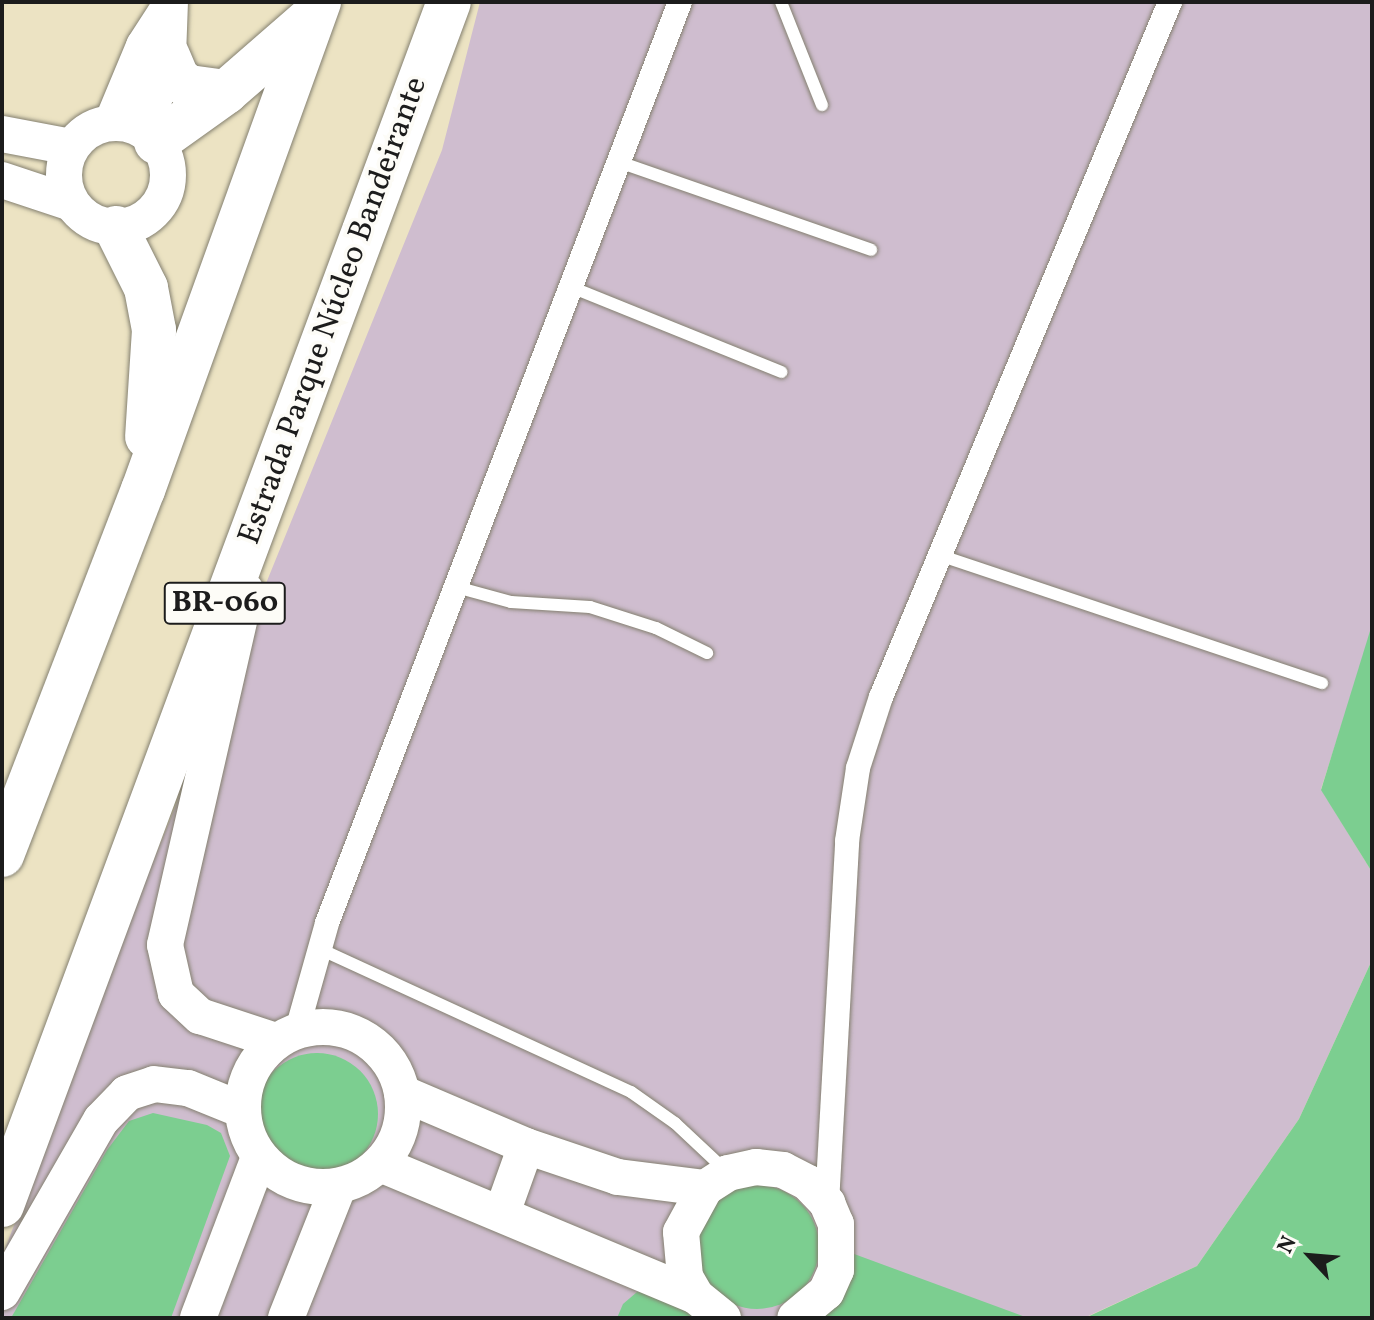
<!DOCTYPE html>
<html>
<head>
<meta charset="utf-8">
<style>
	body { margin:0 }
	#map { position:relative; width:1374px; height:1320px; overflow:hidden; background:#ece3c3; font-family:Vollkorn,serif }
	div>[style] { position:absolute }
	.industrial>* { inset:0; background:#cfbdcf }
	.green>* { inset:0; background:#7cce90 }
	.round { border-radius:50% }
	.roads { filter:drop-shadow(0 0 2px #848070) drop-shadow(0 0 2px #848070) }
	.lane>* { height:12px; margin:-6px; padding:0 6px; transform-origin:6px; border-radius:6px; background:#fff }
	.street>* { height:24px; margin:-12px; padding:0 12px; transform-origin:12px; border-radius:12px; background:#fff }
	.secondary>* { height:36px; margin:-18px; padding:0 18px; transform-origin:18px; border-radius:18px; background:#fff }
	.secondary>.ring { margin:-18px; padding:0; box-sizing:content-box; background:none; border:36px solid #fff; border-radius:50% }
	.highway>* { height:44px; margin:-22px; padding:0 22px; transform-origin:22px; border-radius:22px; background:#fff }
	span { translate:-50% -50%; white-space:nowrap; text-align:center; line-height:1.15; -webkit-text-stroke:7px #fdfcf7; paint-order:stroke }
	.shield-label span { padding:2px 6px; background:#fdfcf7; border:2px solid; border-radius:6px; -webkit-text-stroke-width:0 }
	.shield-label { font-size:30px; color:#1c1c1c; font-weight:700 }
	.street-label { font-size:32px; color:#1c1c1c }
	.frame { position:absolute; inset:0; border:4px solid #1c1c1c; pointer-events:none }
	.north { position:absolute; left:1270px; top:1216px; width:80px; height:80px; -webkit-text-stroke:6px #fdfcf7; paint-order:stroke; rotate:296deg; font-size:22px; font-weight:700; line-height:32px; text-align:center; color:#1c1c1c }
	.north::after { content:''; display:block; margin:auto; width:28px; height:36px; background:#1c1c1c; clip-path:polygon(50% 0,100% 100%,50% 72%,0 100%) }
</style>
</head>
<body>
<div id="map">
	<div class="industrial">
		<i style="clip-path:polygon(480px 2px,1372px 2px,1372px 631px,1321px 789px,1372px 872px,1372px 960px,1299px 1119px,1197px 1266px,1084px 1318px,2px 1318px,2px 1257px,133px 911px,442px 150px)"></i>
	</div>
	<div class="green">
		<i style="clip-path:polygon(1370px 631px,1372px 631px,1372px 872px,1321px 790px)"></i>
		<i style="clip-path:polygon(1372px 960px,1372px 1318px,1085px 1318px,1197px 1266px,1299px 1119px)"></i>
		<i class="round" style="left:256px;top:1053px;width:122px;height:122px"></i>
		<i style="clip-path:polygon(153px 1113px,207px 1125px,221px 1133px,230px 1156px,171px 1318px,11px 1318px,107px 1150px,129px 1121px)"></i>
		<i class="round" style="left:695px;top:1185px;width:124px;height:124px"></i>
		<i style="clip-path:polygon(846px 1251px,1028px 1318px,822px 1318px)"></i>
		<i style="clip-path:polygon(644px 1286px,698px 1318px,617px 1318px,623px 1304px)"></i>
	</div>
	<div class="roads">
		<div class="lane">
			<i style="left:781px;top:2px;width:111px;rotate:68.3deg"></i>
			<i style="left:619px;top:162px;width:267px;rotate:19.2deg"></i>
			<i style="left:571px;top:287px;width:227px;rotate:22deg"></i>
			<i style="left:939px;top:555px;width:404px;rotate:18.5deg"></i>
			<i style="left:456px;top:587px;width:57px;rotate:15.3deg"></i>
			<i style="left:511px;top:602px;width:79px;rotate:3.6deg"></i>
			<i style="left:590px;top:607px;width:69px;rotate:17.7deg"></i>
			<i style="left:656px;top:628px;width:57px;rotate:26.1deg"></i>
			<i style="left:320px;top:949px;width:342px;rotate:24.7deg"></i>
			<i style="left:631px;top:1092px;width:54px;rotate:35.2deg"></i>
			<i style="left:675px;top:1123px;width:69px;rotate:43.2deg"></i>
		</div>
		<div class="street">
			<i style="left:297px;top:1030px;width:111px;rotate:-74.3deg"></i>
			<i style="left:327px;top:923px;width:986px;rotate:-69.03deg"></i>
			<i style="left:827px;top:1203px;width:363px;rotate:-86.8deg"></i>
			<i style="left:847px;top:841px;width:74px;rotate:-81.4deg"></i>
			<i style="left:858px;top:768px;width:75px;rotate:-72.1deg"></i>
			<i style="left:881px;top:697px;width:753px;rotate:-67.42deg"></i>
		</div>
		<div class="secondary">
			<i class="ring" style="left:64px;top:123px;width:68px;height:68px"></i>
			<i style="left:112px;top:123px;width:83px;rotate:-67.4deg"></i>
			<i style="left:144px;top:46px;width:44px;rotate:-57deg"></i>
			<i style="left:144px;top:131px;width:79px;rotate:-72.3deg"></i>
			<i style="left:168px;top:56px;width:54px;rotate:-87.9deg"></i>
			<i style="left:2px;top:134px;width:70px;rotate:10.7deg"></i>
			<i style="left:2px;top:180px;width:73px;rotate:18.4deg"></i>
			<i style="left:246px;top:591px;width:363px;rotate:102.9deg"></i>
			<i style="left:165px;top:945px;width:50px;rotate:77.3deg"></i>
			<i style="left:176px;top:994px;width:33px;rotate:43deg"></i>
			<i style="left:200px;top:1016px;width:80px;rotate:18.2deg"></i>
			<i class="ring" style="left:243px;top:1027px;width:124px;height:124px"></i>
			<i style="left:402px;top:1093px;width:135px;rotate:23.1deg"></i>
			<i style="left:526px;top:1146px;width:97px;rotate:18.6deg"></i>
			<i style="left:618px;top:1177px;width:88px;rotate:7.2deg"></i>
			<i style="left:380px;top:1164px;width:342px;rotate:22.7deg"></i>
			<i style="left:502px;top:1213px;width:71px;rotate:-70.3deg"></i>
			<i style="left:2px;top:1292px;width:198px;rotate:-60.1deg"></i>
			<i style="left:101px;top:1120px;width:37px;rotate:-46deg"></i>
			<i style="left:127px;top:1093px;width:28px;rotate:-18deg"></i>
			<i style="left:154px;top:1084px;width:34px;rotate:7deg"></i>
			<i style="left:188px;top:1088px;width:58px;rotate:22.2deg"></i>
			<i style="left:198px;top:1318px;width:172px;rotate:-69.2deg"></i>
			<i style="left:286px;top:1318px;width:141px;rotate:-68.3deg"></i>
			<i style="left:723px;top:1318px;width:35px;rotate:-141deg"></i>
			<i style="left:696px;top:1296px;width:22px;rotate:-120deg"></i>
			<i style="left:685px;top:1277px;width:45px;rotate:-95.1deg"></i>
			<i style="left:681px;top:1232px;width:50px;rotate:-61.4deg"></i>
			<i style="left:705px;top:1188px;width:27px;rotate:-33deg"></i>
			<i style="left:728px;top:1173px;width:29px;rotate:-12deg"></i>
			<i style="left:756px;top:1167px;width:27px;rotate:6deg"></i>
			<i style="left:783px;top:1170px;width:28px;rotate:27deg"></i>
			<i style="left:808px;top:1183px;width:28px;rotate:46deg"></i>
			<i style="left:827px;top:1203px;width:23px;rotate:67deg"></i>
			<i style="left:836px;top:1224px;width:46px;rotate:90deg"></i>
			<i style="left:836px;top:1270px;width:24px;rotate:114deg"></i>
			<i style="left:826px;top:1292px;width:40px;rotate:140deg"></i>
		</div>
		<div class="highway">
			<i style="left:168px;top:56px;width:25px;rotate:67deg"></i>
			<i style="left:178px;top:79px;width:14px;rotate:36deg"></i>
			<i style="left:189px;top:87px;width:37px;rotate:8deg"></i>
			<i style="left:156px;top:142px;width:86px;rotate:-35.5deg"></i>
			<i style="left:226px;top:92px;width:113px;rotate:-41deg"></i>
			<i style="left:116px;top:228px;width:67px;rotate:63.4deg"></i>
			<i style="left:146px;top:288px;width:43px;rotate:79.2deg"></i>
			<i style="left:154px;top:330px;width:107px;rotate:93.7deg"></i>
			<i style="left:2px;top:855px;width:391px;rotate:-68.9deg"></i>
			<i style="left:143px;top:490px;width:519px;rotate:-70.17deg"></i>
			<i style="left:2px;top:1205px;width:1283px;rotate:-69.62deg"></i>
		</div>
	</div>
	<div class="shield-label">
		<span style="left:225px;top:603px">BR-060</span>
	</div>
	<div class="street-label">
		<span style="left:334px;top:311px;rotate:-70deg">Estrada Parque Núcleo Bandeirante</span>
	</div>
	<div class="frame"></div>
	<div class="north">N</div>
</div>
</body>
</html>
